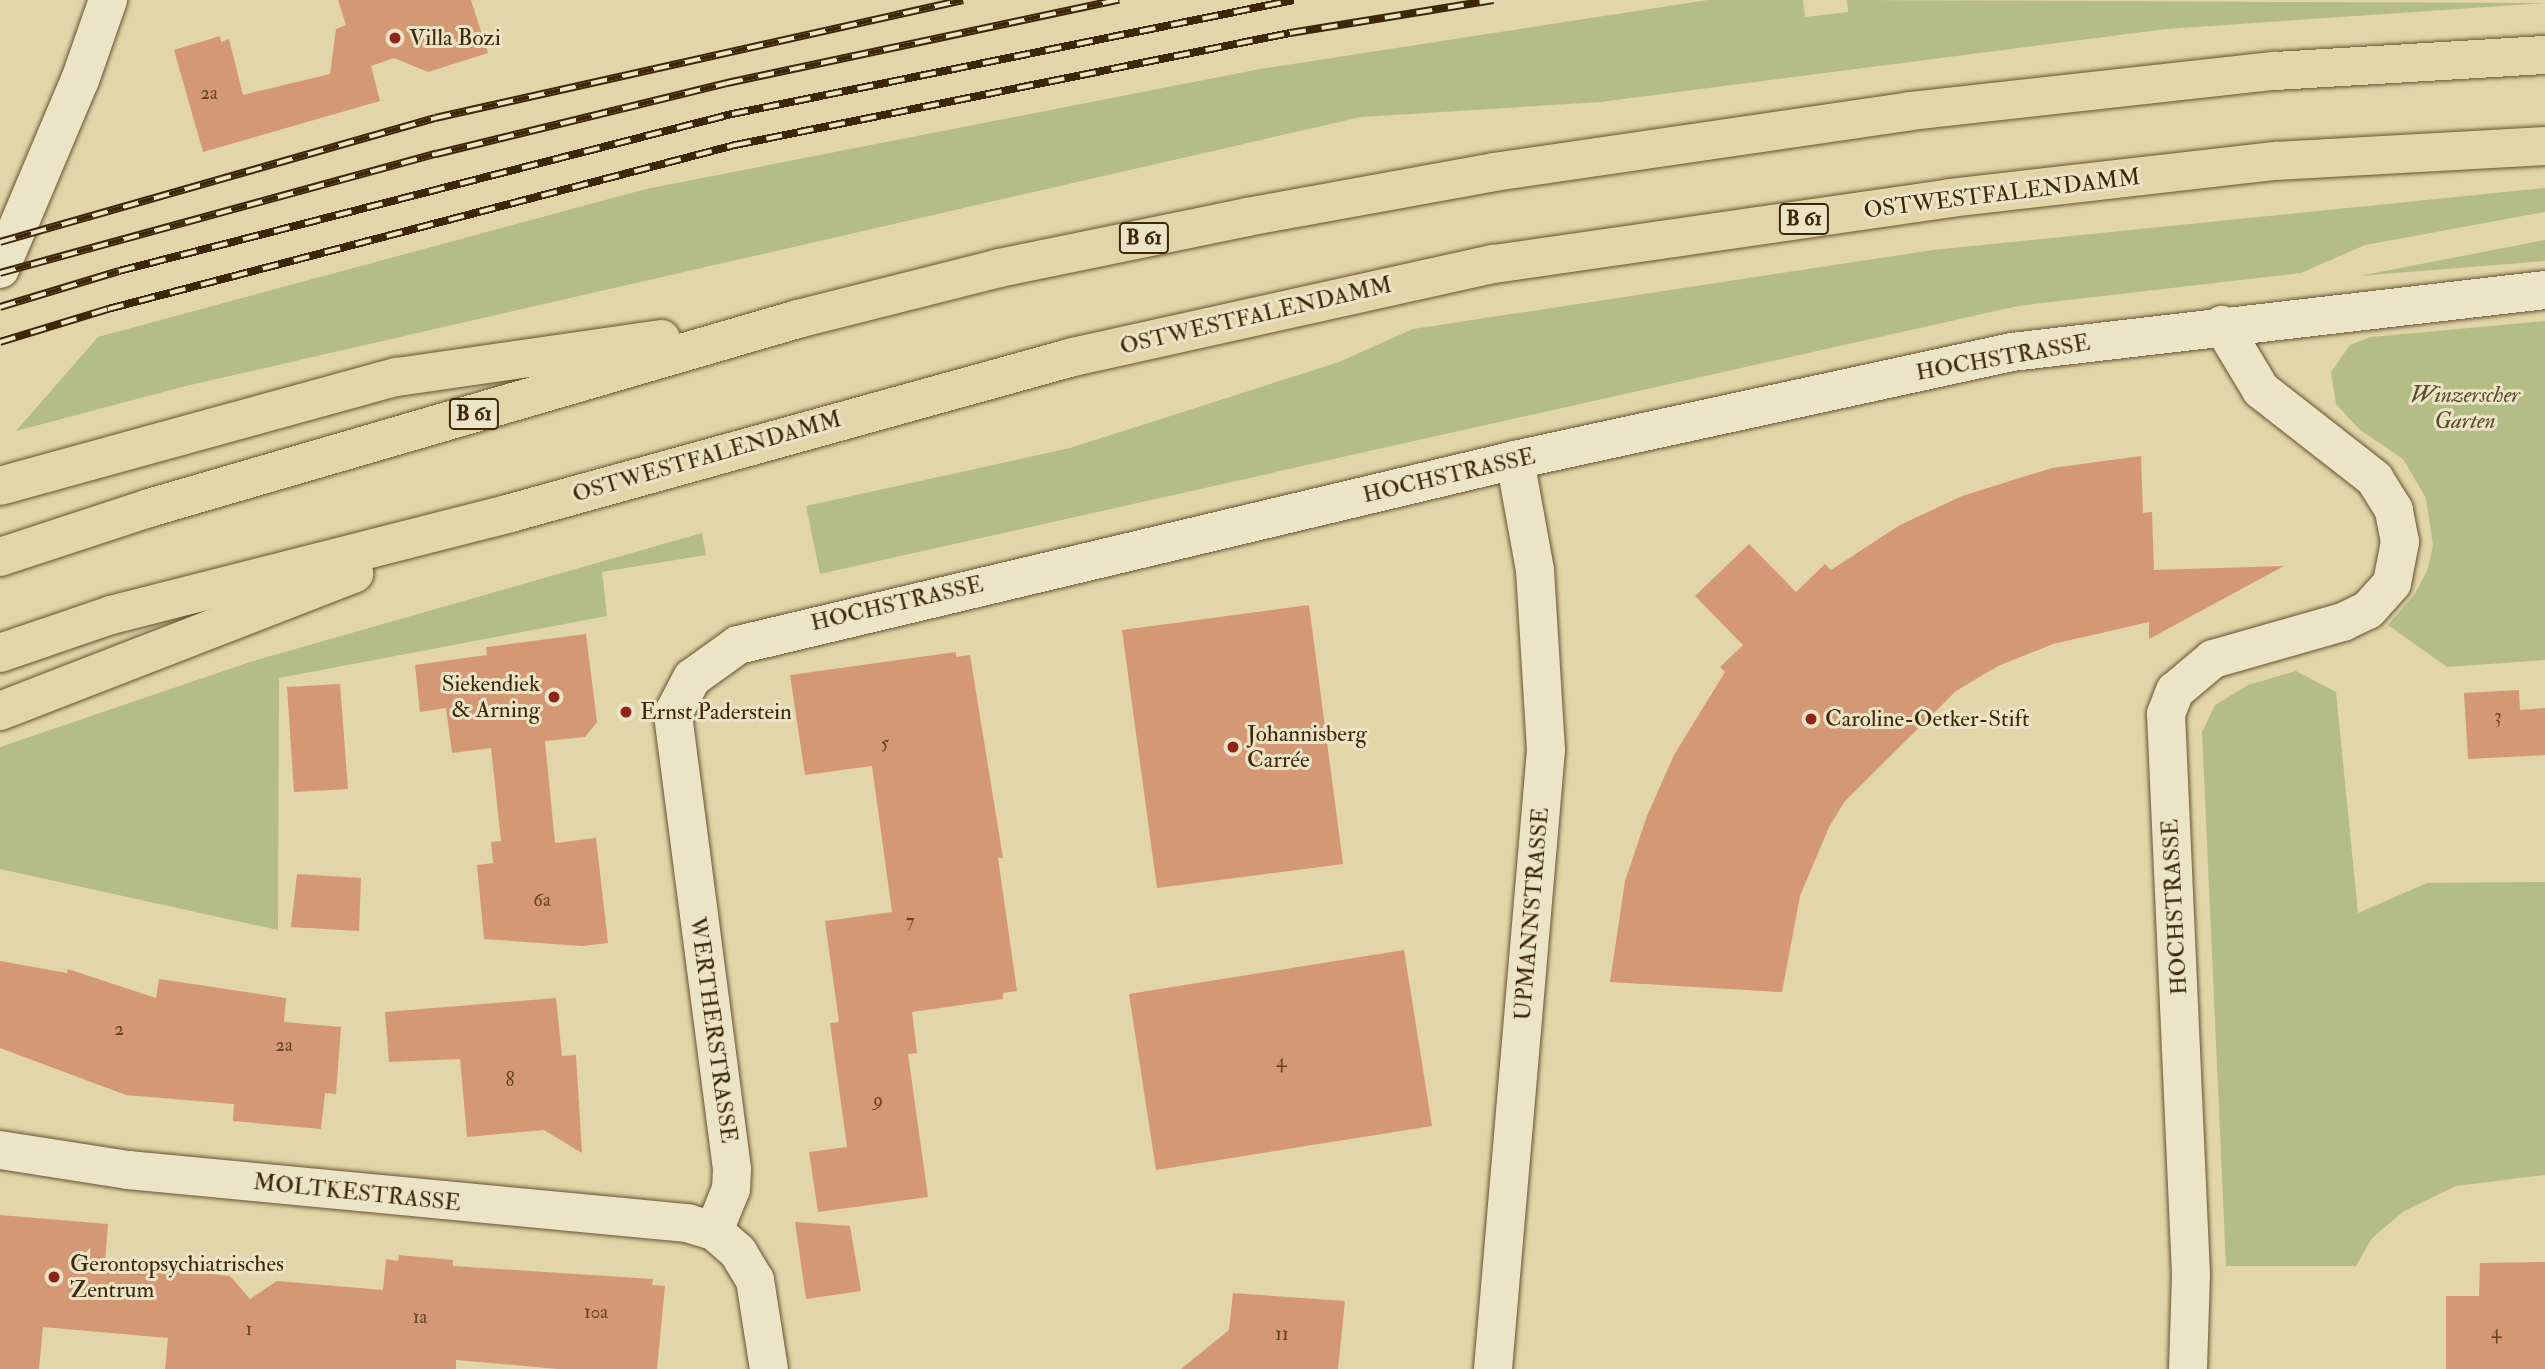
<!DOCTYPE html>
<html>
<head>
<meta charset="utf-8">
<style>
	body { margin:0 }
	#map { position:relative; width:2545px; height:1369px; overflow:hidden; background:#e2d5a9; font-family:"IM FELL Double Pica",serif }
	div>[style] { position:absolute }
	.green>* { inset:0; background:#b5bd86 }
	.building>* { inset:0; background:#d59874 }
	.roads { filter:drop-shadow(0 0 2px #66522f) drop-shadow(0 0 2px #66522f) }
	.minor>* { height:38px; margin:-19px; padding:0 19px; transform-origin:19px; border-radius:19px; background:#ece4c7 }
	.trunk>* { height:38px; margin:-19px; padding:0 19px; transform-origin:19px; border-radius:19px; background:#e2d5a9 }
	.rail>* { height:8px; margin-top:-4px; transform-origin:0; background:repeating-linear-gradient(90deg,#ece4c7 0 16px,#3d2706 0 32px); box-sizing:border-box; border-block:2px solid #3d2706 }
	.dots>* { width:19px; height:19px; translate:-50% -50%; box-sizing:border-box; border:4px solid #ece4c7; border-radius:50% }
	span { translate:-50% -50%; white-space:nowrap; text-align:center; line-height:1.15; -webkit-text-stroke:6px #ece4c7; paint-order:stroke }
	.number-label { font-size:19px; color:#634322 }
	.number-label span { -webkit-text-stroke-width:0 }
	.shield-label span { padding:2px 5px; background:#ece4c7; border:2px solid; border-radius:5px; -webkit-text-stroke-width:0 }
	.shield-label { font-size:21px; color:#3d2706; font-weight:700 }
	.poi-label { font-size:23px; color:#3d2706 }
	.left { translate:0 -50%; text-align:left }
	.right { translate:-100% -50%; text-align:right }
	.street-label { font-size:23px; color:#3d2706 }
	.park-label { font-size:23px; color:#5b4c26; font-style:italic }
</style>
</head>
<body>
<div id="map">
	<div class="green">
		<i style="clip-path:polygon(1708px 0,1803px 0,1805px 17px,1848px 12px,1847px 0,2545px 3px,2166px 29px,1600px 102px,1361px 117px,186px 386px,16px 431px,98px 337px,646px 189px,1260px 69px)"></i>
		<i style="clip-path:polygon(2545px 188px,2545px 212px,2365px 245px,2301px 273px,2018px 306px,820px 574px,806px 506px,1070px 448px,1339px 362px,1413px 329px,1933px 250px)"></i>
		<i style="clip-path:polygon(2545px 240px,2545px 261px,2359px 276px)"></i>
		<i style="clip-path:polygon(2545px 321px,2545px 660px,2447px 667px,2388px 625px,2414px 595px,2427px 571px,2433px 546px,2426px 498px,2403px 459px,2360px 430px,2336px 404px,2331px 372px,2350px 345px,2371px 337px)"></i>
		<i style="clip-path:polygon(702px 533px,706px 555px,602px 572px,607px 616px,279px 678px,278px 930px,0 869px,0 747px,250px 662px)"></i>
		<i style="clip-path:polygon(2296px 671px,2336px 692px,2358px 913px,2427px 883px,2545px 882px,2545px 1175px,2456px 1186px,2404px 1211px,2372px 1238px,2356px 1266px,2226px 1266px,2202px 732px,2215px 705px,2248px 685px)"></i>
	</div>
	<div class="building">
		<i style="clip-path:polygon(338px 0,471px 0,488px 53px,428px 72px,394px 58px,371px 66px,380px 101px,203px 152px,174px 50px,220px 36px,221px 42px,229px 39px,243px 95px,330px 74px,336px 29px,346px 25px)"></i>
		<i style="clip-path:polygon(2141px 456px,2143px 513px,2152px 512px,2154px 570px,2284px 566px,2149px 639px,2149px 622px,2053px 644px,1998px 666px,1956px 691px,1845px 801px,1829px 827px,1800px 896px,1782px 992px,1610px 982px,1625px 881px,1647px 816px,1674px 755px,1725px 672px,1720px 667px,1743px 645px,1695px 596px,1749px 544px,1796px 592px,1825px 564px,1831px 570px,1900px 525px,1962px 496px,2052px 468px)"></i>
		<i style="clip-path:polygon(1309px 605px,1343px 864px,1157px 888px,1122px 630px)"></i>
		<i style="clip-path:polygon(586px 634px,597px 722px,585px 737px,545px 741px,555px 843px,596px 838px,608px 943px,582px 946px,484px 939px,477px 865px,493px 863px,491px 842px,501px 841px,491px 748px,452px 753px,446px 708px,420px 712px,415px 665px,487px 655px,486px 647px)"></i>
		<i style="clip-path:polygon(956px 652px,956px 657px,970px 655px,1003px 858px,998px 858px,1017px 991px,1003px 993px,1003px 999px,912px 1012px,917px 1053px,908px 1054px,928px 1197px,818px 1212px,809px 1152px,847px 1147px,830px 1023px,839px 1022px,825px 921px,892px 912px,872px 766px,805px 775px,790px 675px)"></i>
		<i style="clip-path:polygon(340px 684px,348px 789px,294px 792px,287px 687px)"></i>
		<i style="clip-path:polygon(2519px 690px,2520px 710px,2545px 708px,2545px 755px,2468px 759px,2464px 693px)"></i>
		<i style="clip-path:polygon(297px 874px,361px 878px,359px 931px,291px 927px)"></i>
		<i style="clip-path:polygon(1404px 950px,1432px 1126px,1156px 1170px,1129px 994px)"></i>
		<i style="clip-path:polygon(0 961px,67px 973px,68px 969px,156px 998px,159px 979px,286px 998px,284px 1022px,341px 1027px,336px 1094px,325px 1093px,321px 1129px,233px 1121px,234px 1104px,126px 1095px,0 1048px)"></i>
		<i style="clip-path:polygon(556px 998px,562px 1056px,576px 1055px,582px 1153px,544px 1130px,467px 1137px,460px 1059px,389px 1062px,385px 1012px)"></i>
		<i style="clip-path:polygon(0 1215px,108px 1224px,105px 1263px,230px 1276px,250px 1299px,277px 1281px,383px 1290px,386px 1259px,398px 1261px,399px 1255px,453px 1260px,453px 1266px,653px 1279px,652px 1285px,665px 1286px,657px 1369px,558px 1369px,456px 1360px,456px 1369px,165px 1369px,168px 1338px,43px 1327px,39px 1369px,0 1369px)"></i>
		<i style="clip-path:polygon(795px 1222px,850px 1226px,861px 1291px,806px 1299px)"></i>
		<i style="clip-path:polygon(2545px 1262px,2545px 1369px,2446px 1369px,2446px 1296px,2479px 1296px,2480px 1263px)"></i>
		<i style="clip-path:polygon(1233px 1293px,1345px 1301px,1338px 1369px,1181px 1369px,1229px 1330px)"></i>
	</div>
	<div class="roads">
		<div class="minor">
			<i style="left:0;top:269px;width:205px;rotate:-67.1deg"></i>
			<i style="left:80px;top:80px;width:85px;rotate:-70.7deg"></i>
			<i style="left:0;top:1150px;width:130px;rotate:8.9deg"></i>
			<i style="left:128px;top:1170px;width:562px;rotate:5.42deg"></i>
			<i style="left:687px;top:1223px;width:28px;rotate:17deg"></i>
			<i style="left:714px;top:1231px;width:32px;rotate:41deg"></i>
			<i style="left:738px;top:1252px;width:33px;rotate:59deg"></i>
			<i style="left:755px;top:1280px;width:90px;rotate:81.1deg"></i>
			<i style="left:714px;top:1231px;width:45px;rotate:-68deg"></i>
			<i style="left:731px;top:1189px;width:20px;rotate:-87deg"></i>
			<i style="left:732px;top:1169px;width:459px;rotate:-97.4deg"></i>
			<i style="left:673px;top:714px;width:41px;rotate:-62.2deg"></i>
			<i style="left:692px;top:678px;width:57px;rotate:-35.7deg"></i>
			<i style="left:738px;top:645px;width:799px;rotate:-13.39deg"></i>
			<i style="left:1515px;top:460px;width:509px;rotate:-12.26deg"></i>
			<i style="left:2012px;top:352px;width:537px;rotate:-6.63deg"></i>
			<i style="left:1493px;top:1369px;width:621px;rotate:-85.11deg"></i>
			<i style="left:1546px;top:750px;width:180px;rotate:-93.5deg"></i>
			<i style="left:1535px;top:570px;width:112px;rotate:-100.3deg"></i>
			<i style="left:2188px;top:1369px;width:94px;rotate:-88.2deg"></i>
			<i style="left:2191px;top:1275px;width:562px;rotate:-92.55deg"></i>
			<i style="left:2166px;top:714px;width:25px;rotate:-69deg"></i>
			<i style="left:2175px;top:691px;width:50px;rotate:-40.1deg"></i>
			<i style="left:2213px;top:659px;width:135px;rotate:-15.9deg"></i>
			<i style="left:2343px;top:622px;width:28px;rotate:-26deg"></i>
			<i style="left:2368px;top:610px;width:36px;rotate:-48deg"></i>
			<i style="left:2392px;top:583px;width:42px;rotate:-79deg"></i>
			<i style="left:2400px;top:542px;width:33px;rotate:-101deg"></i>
			<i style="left:2394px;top:510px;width:36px;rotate:-122deg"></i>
			<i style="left:2375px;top:479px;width:145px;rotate:-142deg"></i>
			<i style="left:2261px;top:390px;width:76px;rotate:-121deg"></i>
		</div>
		<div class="trunk">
			<i style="left:0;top:486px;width:412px;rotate:-15.4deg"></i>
			<i style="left:397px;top:377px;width:267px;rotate:-8.2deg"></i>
			<i style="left:0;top:557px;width:157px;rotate:-18.2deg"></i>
			<i style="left:149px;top:508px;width:676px;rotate:-16.24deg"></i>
			<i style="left:798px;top:319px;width:207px;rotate:-14.2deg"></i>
			<i style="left:999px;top:268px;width:253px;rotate:-11.6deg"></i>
			<i style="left:1247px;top:217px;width:251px;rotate:-10.3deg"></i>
			<i style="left:1494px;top:172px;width:420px;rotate:-8.3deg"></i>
			<i style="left:1910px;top:111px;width:367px;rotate:-6.3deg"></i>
			<i style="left:2275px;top:71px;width:270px;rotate:-3.4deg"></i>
			<i style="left:0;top:653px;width:117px;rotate:-18.9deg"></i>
			<i style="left:111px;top:615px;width:409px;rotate:-14.3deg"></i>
			<i style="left:507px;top:514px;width:587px;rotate:-15.5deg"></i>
			<i style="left:1073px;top:357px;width:431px;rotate:-12.5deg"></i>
			<i style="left:1494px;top:264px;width:461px;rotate:-8.2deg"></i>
			<i style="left:1950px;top:198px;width:328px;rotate:-6.5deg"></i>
			<i style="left:2276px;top:161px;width:269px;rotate:-3.2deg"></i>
			<i style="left:0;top:711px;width:380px;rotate:-21.2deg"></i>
		</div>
	</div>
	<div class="rail">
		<i style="left:0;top:242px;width:452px;rotate:-15.9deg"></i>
		<i style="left:435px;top:118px;width:541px;rotate:-12.6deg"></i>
		<i style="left:0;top:273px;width:452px;rotate:-15.3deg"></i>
		<i style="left:436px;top:154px;width:300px;rotate:-13.7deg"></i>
		<i style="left:727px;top:83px;width:401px;rotate:-12deg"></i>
		<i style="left:0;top:307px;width:124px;rotate:-16.8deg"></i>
		<i style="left:119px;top:271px;width:633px;rotate:-14.37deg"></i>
		<i style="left:732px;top:114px;width:573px;rotate:-11.47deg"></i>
		<i style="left:0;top:342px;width:113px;rotate:-17deg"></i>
		<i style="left:108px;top:309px;width:648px;rotate:-14.66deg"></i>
		<i style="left:735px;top:145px;width:566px;rotate:-11.41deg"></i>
		<i style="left:1290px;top:33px;width:206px;rotate:-9.2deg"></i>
	</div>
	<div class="dots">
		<i style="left:395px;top:38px;background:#8f2418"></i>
		<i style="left:554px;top:697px;background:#8f2418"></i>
		<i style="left:626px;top:712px;background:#8f2418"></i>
		<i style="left:1811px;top:719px;background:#8f2418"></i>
		<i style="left:1233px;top:747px;background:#8f2418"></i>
		<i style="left:54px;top:1277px;background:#8f2418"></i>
	</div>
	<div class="number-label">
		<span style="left:209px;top:94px">2a</span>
		<span style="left:2498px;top:717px">3</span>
		<span style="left:885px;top:744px">5</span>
		<span style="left:542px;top:901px">6a</span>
		<span style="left:910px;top:922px">7</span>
		<span style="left:119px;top:1030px">2</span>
		<span style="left:284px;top:1046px">2a</span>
		<span style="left:1281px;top:1062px">4</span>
		<span style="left:510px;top:1081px">8</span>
		<span style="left:878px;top:1101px">9</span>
		<span style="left:596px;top:1313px">10a</span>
		<span style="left:420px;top:1318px">1a</span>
		<span style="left:249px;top:1330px">1</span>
		<span style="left:2496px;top:1333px">4</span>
		<span style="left:1282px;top:1335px">11</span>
	</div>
	<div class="shield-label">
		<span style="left:1804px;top:219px">B 61</span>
		<span style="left:1144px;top:238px">B 61</span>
		<span style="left:474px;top:414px">B 61</span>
	</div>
	<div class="poi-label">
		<span class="left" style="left:409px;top:38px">Villa Bozi</span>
		<span class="right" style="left:540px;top:697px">Siekendiek<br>&amp; Arning</span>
		<span class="left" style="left:640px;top:712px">Ernst Paderstein</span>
		<span class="left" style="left:1825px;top:719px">Caroline-Oetker-Stift</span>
		<span class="left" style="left:1247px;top:747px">Johannisberg<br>Carrée</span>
		<span class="left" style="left:70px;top:1277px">Gerontopsychiatrisches<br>Zentrum</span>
	</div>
	<div class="street-label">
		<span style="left:2002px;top:194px;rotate:-7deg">OSTWESTFALENDAMM</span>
		<span style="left:1256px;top:316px;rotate:-13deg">OSTWESTFALENDAMM</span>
		<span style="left:2003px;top:358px;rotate:-10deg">HOCHSTRASSE</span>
		<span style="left:707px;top:457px;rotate:-16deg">OSTWESTFALENDAMM</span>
		<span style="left:1449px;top:476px;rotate:-13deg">HOCHSTRASSE</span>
		<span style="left:897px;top:604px;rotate:-13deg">HOCHSTRASSE</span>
		<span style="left:2175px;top:907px;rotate:-93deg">HOCHSTRASSE</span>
		<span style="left:1532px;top:914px;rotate:-85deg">UPMANNSTRASSE</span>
		<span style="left:713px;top:1030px;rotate:82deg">WERTHERSTRASSE</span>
		<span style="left:357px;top:1193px;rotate:6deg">MOLTKESTRASSE</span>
	</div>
	<div class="park-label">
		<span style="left:2465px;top:408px">Winzerscher<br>Garten</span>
	</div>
</div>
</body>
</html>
